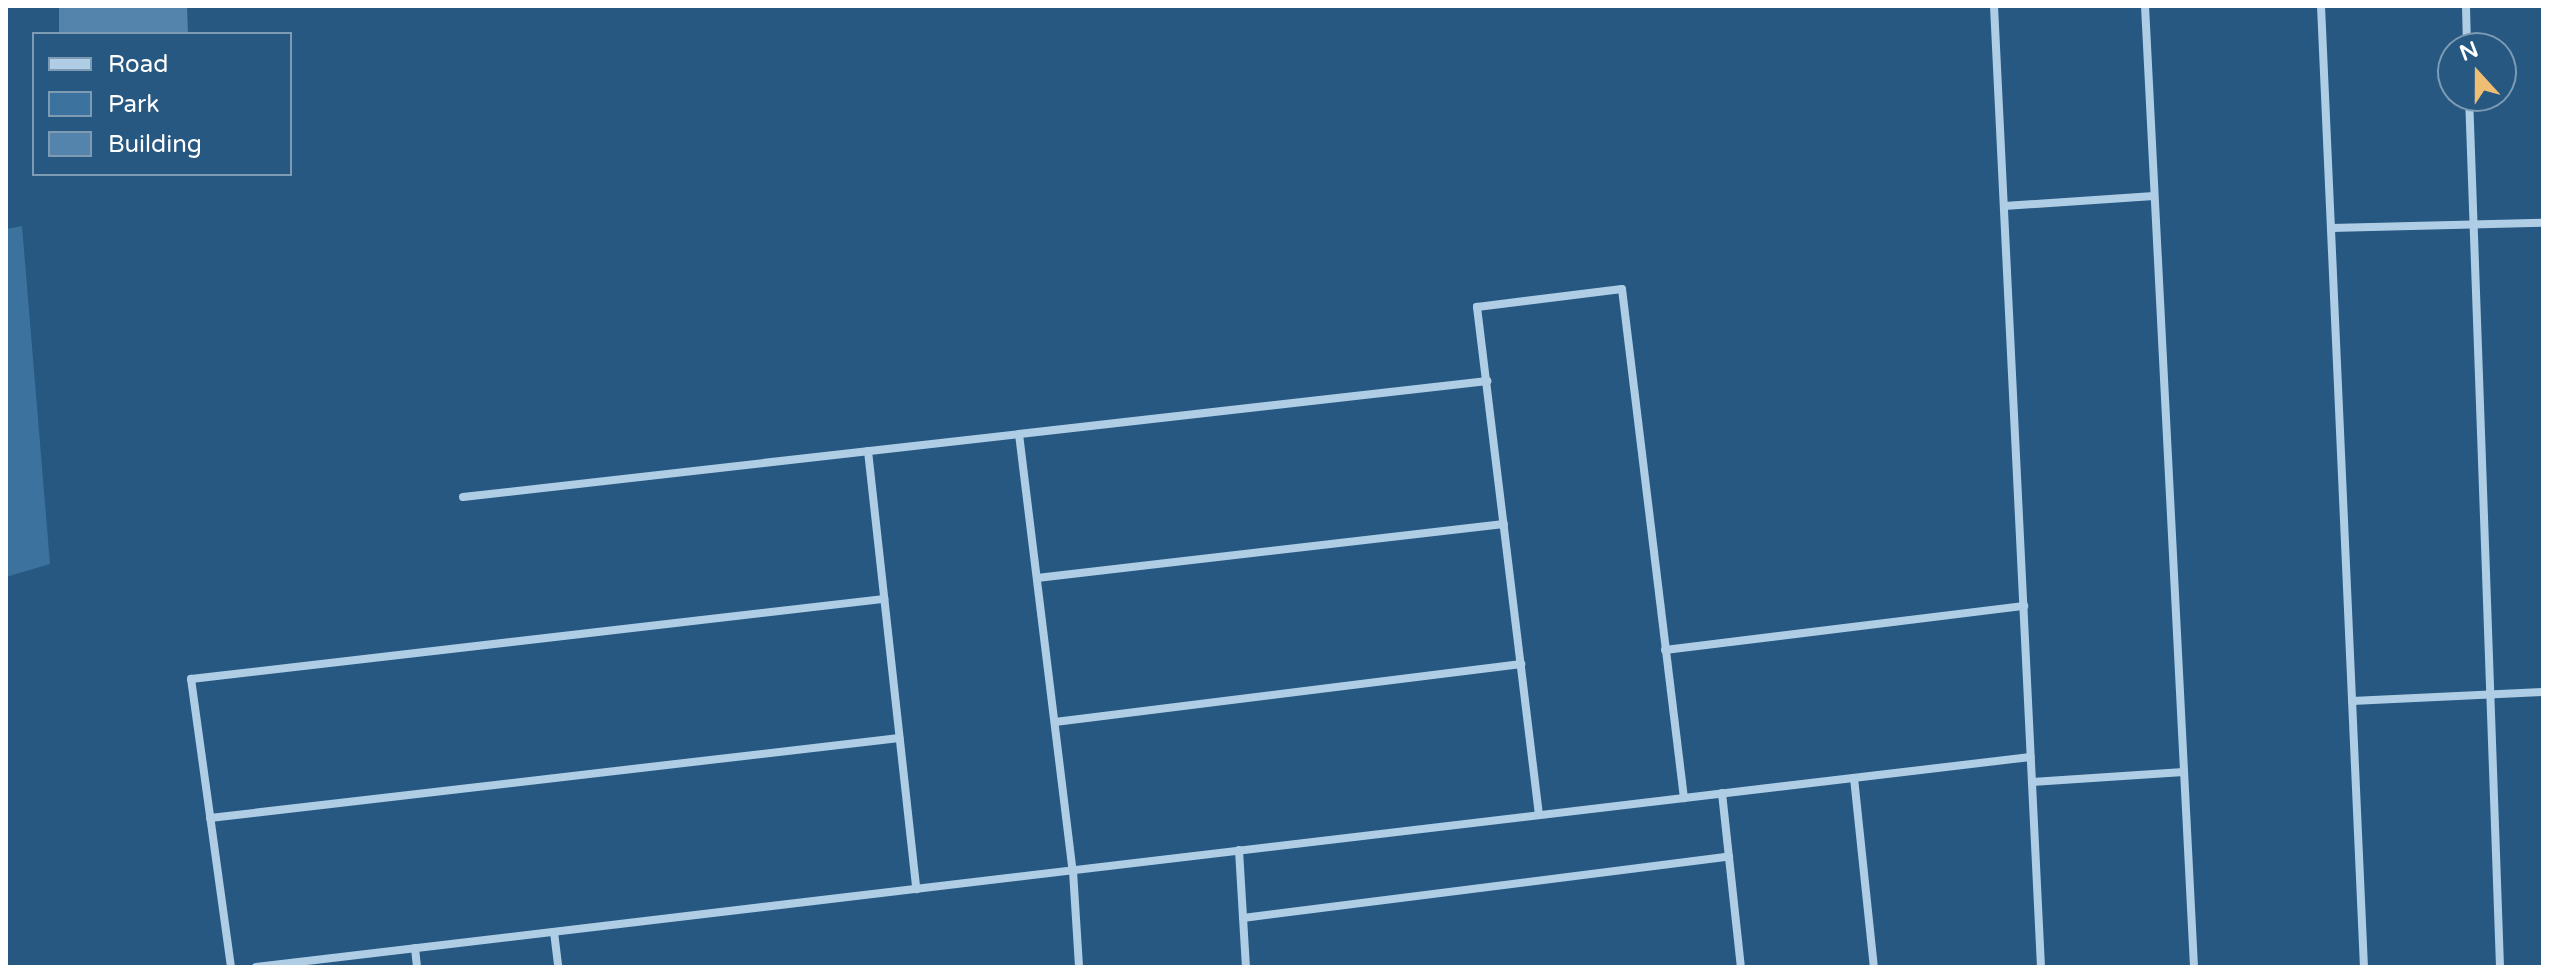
<!DOCTYPE html>
<html>
<head>
<meta charset="utf-8">
<style>
	body { margin:0 }
	#map { position:relative; width:2549px; height:973px; overflow:hidden; background:#275881; font-family:"Varela Round",sans-serif }
	div>[style] { position:absolute }
	.green>* { inset:0; background:#3c729e }
	.building>* { inset:0; background:#5484ac }
	.minor>* { height:8px; margin:-4px; padding:0 4px; transform-origin:4px; border-radius:4px; background:#afcee6 }
	span { translate:-50% -50%; white-space:nowrap; text-align:center; line-height:1.15; -webkit-text-stroke:6px #275881; paint-order:stroke }
	.frame { position:absolute; inset:0; border:8px solid #fff; pointer-events:none }
	.legend { position:absolute; left:32px; top:32px; width:260px; height:144px; box-sizing:border-box; background:#275881; border:2px solid #7d9bb3; margin:0; padding:10px 14px; list-style:none; font-size:24px; color:#fff }
	.legend li { display:flex; align-items:center; gap:16px; height:40px }
	.legend b { width:40px; border:2px solid #7d9bb3 }
	.north { position:absolute; left:2437px; top:32px; width:80px; height:80px; box-sizing:border-box; background:#275881; border:2px solid #7d9bb3; border-radius:50%; rotate:339deg; font-size:22px; font-weight:700; line-height:32px; text-align:center; color:#fff }
	.north::after { content:''; display:block; margin:auto; width:28px; height:36px; background:#eebe75; clip-path:polygon(50% 0,100% 100%,50% 72%,0 100%) }
</style>
</head>
<body>
<div id="map">
	<div class="green">
		<i style="clip-path:polygon(22px 226px,50px 564px,6px 577px,6px 229px)"></i>
	</div>
	<div class="building">
		<i style="clip-path:polygon(59px 6px,187px 6px,188px 34px,59px 34px)"></i>
	</div>
	<div class="minor">
		<i style="left:1994px;top:6px;width:962px;rotate:87.2deg"></i>
		<i style="left:2145px;top:6px;width:962px;rotate:87.08deg"></i>
		<i style="left:2321px;top:6px;width:962px;rotate:87.44deg"></i>
		<i style="left:2466px;top:6px;width:42px;rotate:88.6deg"></i>
		<i style="left:2469px;top:96px;width:872px;rotate:87.96deg"></i>
		<i style="left:2004px;top:206px;width:150px;rotate:-3.8deg"></i>
		<i style="left:2331px;top:228px;width:212px;rotate:-1.4deg"></i>
		<i style="left:1019px;top:434px;width:440px;rotate:83deg"></i>
		<i style="left:1073px;top:871px;width:96px;rotate:86.4deg"></i>
		<i style="left:868px;top:451px;width:441px;rotate:83.7deg"></i>
		<i style="left:463px;top:497px;width:1031px;rotate:-6.46deg"></i>
		<i style="left:1037px;top:578px;width:470px;rotate:-6.6deg"></i>
		<i style="left:1665px;top:650px;width:362px;rotate:-7deg"></i>
		<i style="left:2352px;top:701px;width:191px;rotate:-2.7deg"></i>
		<i style="left:1055px;top:722px;width:470px;rotate:-7.1deg"></i>
		<i style="left:1854px;top:778px;width:190px;rotate:84deg"></i>
		<i style="left:2032px;top:782px;width:152px;rotate:-3.8deg"></i>
		<i style="left:1722px;top:793px;width:175px;rotate:83.8deg"></i>
		<i style="left:1539px;top:815px;width:512px;rotate:-96.96deg"></i>
		<i style="left:1477px;top:307px;width:146px;rotate:-7.1deg"></i>
		<i style="left:1622px;top:289px;width:513px;rotate:83.06deg"></i>
		<i style="left:210px;top:818px;width:694px;rotate:-6.62deg"></i>
		<i style="left:1239px;top:850px;width:117px;rotate:86.6deg"></i>
		<i style="left:1243px;top:918px;width:490px;rotate:-7.2deg"></i>
		<i style="left:554px;top:932px;width:35px;rotate:83deg"></i>
		<i style="left:415px;top:948px;width:19px;rotate:84deg"></i>
		<i style="left:231px;top:967px;width:291px;rotate:-97.9deg"></i>
		<i style="left:191px;top:679px;width:698px;rotate:-6.59deg"></i>
		<i style="left:256px;top:967px;width:1787px;rotate:-6.75deg"></i>
	</div>
	<div class="frame"></div>
	<ul class="legend">
	<li><b style="height:10px;background:#afcee6"></b>Road</li>
	<li><b style="height:22px;background:#3c729e"></b>Park</li>
	<li><b style="height:22px;background:#5484ac"></b>Building</li>
	</ul>
	<div class="north">N</div>
</div>
</body>
</html>
